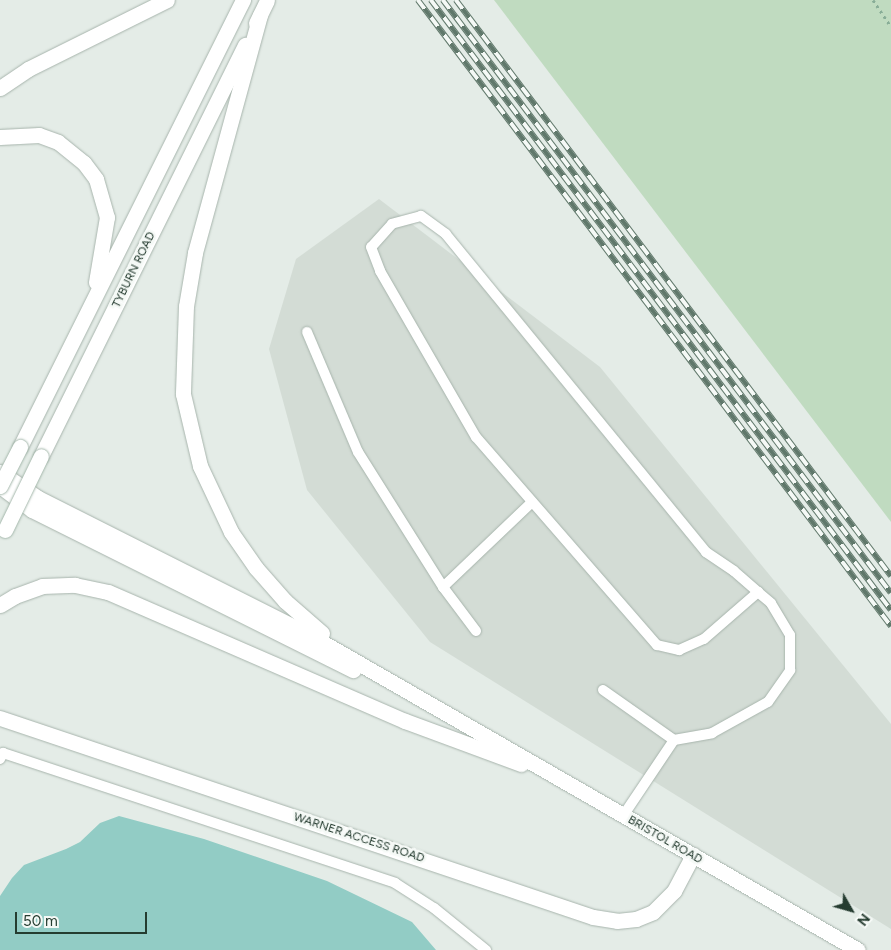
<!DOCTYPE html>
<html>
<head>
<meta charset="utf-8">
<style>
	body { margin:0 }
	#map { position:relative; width:891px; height:950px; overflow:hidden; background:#e4ece7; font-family:Figtree,sans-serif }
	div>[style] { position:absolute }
	.built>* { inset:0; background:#d3dcd5 }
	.green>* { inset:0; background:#c0dbc0 }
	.water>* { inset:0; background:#92ccc5 }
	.path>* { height:3px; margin-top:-1.5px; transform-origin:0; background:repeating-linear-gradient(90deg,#88ad97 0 2.5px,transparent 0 6.5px) }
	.roads { filter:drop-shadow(0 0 1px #a7b4ac) drop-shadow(0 0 1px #a7b4ac) }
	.lane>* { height:10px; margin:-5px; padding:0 5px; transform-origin:5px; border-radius:5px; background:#fff }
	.street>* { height:15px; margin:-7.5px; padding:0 7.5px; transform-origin:7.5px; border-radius:7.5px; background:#fff }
	.secondary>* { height:15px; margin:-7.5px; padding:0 7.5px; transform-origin:7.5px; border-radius:7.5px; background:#fff }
	.rail>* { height:5.5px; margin-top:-2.75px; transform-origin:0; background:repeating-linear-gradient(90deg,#f5f9f6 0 11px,#60786b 0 22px); box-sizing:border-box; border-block:1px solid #60786b }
	.bridges { filter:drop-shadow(0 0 1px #a4b7ab) drop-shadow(0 0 1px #a4b7ab) }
	.secondary-bridge>* { height:15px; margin:-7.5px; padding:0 7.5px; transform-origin:7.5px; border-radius:7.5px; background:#fff }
	span { translate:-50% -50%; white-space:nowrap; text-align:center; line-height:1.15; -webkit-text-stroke:5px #f5f9f6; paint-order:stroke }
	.street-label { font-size:12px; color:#253c30 }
	.north { position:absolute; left:826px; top:885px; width:50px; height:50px; -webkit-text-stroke:4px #f5f9f6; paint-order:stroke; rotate:128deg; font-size:14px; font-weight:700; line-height:20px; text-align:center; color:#253c30 }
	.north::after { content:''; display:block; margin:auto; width:18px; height:22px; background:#253c30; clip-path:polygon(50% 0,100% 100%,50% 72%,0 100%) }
	.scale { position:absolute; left:15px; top:912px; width:132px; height:22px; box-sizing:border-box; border:2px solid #253c30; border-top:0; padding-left:6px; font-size:15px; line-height:18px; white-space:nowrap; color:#253c30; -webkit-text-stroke:4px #f5f9f6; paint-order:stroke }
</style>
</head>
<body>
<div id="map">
	<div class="built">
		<i style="clip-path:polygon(379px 199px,600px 367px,891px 724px,891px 929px,430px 642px,307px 490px,269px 349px,296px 259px)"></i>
	</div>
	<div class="green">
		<i style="clip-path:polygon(494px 0,891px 0,891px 522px)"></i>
	</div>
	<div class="water">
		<i style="clip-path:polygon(119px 816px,204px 839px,327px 881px,412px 922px,436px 950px,0 950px,0 896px,12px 878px,24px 865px,66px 849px,80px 842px,100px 823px)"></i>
	</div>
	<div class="path">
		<i style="left:873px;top:0;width:32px;rotate:56deg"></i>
	</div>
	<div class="roads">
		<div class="lane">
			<i style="left:307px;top:332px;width:130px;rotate:67deg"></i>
			<i style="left:358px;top:452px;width:160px;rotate:57.8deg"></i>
			<i style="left:443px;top:587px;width:55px;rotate:53.1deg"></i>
			<i style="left:443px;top:587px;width:123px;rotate:-43.7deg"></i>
			<i style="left:603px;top:690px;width:87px;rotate:35.2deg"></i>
			<i style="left:674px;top:740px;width:92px;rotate:123.9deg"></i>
			<i style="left:674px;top:740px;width:39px;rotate:-10deg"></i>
			<i style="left:712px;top:733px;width:64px;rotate:-29deg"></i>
			<i style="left:768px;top:702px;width:39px;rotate:-55deg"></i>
			<i style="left:790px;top:670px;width:35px;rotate:-90deg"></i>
			<i style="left:790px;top:635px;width:37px;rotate:-121deg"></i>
			<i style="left:771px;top:603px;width:17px;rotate:-140deg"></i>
			<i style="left:758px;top:592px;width:32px;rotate:-139deg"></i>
			<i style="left:734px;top:571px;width:34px;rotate:-146deg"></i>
			<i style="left:706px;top:552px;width:411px;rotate:-129.3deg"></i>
			<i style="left:446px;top:234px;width:31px;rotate:-144deg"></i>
			<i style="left:421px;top:216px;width:30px;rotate:165deg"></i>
			<i style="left:392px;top:224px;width:31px;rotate:132deg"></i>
			<i style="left:371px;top:247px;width:26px;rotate:69deg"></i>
			<i style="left:380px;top:271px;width:192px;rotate:60deg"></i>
			<i style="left:476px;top:437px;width:276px;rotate:49deg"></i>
			<i style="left:657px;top:645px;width:23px;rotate:13deg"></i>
			<i style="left:679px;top:650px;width:27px;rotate:-24deg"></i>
			<i style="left:704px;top:639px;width:72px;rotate:-41deg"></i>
			<i style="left:0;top:759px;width:7px;rotate:-63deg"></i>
			<i style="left:3px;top:753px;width:413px;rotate:18.3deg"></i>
			<i style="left:395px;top:883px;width:46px;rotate:32.7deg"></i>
			<i style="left:434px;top:908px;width:67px;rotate:38.9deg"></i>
		</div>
		<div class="street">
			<i style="left:0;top:718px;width:625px;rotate:18.55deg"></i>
			<i style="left:593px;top:917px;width:24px;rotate:9deg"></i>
			<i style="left:617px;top:921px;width:19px;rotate:-6deg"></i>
			<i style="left:636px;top:919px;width:18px;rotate:-22deg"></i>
			<i style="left:653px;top:912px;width:30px;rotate:-45deg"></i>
			<i style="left:674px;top:891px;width:41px;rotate:-62.2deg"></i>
		</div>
		<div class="secondary">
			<i style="left:260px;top:15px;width:247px;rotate:105.3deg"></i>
			<i style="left:195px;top:253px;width:54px;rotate:99.6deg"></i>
			<i style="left:186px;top:306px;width:88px;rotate:92deg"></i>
			<i style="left:183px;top:394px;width:74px;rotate:76.7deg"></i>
			<i style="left:200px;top:466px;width:73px;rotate:64.8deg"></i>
			<i style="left:231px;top:532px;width:44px;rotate:55.2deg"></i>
			<i style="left:256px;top:568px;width:44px;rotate:48.7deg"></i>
			<i style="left:285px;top:601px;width:49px;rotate:40.9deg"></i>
			<i style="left:256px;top:23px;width:25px;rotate:-64deg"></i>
			<i style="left:0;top:88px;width:34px;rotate:-34deg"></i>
			<i style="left:28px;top:69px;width:155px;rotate:-26.4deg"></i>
			<i style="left:0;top:137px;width:39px;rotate:-3deg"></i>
			<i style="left:39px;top:135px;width:20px;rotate:20deg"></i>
			<i style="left:58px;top:142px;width:33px;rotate:39deg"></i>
			<i style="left:84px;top:163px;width:20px;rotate:53deg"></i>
			<i style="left:96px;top:179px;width:40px;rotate:74deg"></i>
			<i style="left:107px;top:217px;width:66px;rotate:99.6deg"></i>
			<i style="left:20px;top:447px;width:500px;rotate:-63.5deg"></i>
			<i style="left:41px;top:456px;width:459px;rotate:-63.6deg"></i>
			<i style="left:0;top:472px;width:46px;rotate:34.4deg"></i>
			<i style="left:38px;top:498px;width:294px;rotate:26.7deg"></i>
			<i style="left:301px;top:630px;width:642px;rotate:29.88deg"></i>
			<i style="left:0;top:486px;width:40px;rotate:37deg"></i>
			<i style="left:32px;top:510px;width:359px;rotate:26.5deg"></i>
			<i style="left:0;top:605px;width:17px;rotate:-31deg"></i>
			<i style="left:15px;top:596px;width:29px;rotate:-20deg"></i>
			<i style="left:42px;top:586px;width:33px;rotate:-2deg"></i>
			<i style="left:75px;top:585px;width:34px;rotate:12deg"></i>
			<i style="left:108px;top:592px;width:324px;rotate:23.5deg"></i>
			<i style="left:405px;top:721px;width:124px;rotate:20.3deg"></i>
		</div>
	</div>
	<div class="rail">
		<i style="left:418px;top:0;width:785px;rotate:52.93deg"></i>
		<i style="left:431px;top:0;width:764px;rotate:52.98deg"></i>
		<i style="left:443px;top:0;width:743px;rotate:52.93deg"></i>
		<i style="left:456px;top:0;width:722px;rotate:52.94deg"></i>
	</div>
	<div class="bridges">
		<div class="secondary-bridge">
			<i style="left:0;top:486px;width:44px;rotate:-62.9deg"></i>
			<i style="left:5px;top:530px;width:82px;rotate:-64.1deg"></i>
		</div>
	</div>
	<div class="street-label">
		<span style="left:134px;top:270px;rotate:-64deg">TYBURN ROAD</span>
		<span style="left:359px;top:838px;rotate:18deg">WARNER ACCESS ROAD</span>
		<span style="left:665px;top:840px;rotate:30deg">BRISTOL ROAD</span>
	</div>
	<div class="north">N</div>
	<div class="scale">50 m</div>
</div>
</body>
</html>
